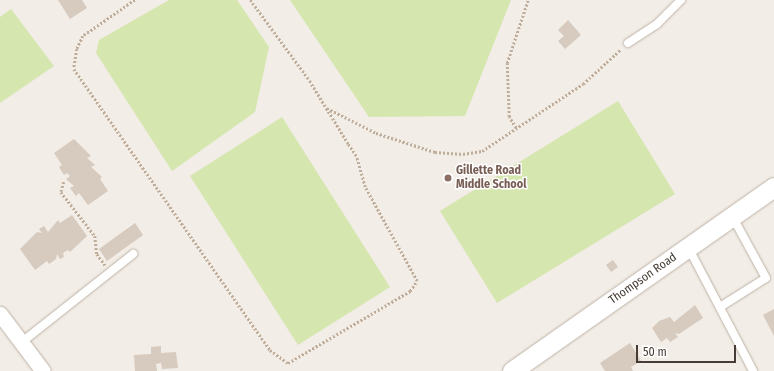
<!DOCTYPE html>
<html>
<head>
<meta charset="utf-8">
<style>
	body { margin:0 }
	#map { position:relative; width:774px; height:371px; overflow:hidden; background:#f2ede6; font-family:"Fira Sans Condensed",sans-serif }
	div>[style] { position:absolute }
	.green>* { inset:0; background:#d5e6af }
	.building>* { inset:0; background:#d7cabe }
	.path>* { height:2.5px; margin-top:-1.25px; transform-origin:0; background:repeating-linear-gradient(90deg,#bfad9a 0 2px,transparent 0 4px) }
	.roads { filter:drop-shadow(0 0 1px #beb3a8) drop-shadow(0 0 1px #beb3a8) }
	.service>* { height:8px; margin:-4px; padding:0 4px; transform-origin:4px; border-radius:4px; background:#fff }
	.minor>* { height:15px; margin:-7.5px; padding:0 7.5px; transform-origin:7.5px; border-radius:7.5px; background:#fff }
	.tertiary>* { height:19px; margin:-9.5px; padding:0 9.5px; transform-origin:9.5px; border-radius:9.5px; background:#fff }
	.dots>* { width:11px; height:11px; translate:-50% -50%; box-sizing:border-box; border:2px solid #fff; border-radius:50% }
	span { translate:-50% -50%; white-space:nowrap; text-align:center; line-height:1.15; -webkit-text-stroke:3px #fff; paint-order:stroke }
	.education-label { font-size:12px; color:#785e54; font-weight:700 }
	.left { translate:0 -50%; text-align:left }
	.street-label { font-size:12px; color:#453d35 }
	.scale { position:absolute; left:636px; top:345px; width:100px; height:18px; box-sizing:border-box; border:2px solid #453d35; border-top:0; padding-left:5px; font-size:12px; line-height:14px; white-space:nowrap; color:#453d35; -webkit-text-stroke:3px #fff; paint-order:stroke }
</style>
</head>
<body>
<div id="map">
	<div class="green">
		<i style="clip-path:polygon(169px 0,237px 0,269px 47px,255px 112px,172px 171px,96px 53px,99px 40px)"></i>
		<i style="clip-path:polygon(290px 0,511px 0,465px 116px,369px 117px)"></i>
		<i style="clip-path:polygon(11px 9px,54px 66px,0 103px,0 17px)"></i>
		<i style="clip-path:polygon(618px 101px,675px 194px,497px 303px,440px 211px)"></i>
		<i style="clip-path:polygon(282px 117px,390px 287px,298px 345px,190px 176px)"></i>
	</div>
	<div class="building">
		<i style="clip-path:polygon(58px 0,82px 0,87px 8px,70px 19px)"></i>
		<i style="clip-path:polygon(568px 20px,581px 35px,565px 49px,558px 41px,564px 36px,558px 30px)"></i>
		<i style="clip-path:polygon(74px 139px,91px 156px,87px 158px,95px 165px,91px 167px,102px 177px,100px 179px,108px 191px,88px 205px,79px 193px,76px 196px,70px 188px,74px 186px,66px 179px,70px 176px,67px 173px,64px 175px,59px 167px,62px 165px,54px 153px)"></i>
		<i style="clip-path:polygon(72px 215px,87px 236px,70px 252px,68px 250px,63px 253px,64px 257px,60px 259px,57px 254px,56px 259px,49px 264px,47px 261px,35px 270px,20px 249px,37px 232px,42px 233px,39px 229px,44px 226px,48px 232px,58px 220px,60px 223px)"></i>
		<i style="clip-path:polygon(135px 223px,143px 235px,107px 261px,99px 249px)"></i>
		<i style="clip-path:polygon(613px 260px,618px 267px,611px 272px,606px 265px)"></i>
		<i style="clip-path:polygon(695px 305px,703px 318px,679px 334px,675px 333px,678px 337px,670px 342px,667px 338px,661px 342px,652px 328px,659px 321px,670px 317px,674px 322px)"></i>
		<i style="clip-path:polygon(774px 309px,774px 336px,763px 315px)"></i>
		<i style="clip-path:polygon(630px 343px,641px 361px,631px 367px,633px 371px,605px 371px,600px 363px)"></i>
		<i style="clip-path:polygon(161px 346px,161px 353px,176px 352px,178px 368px,162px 369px,161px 363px,156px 364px,157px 371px,135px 371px,134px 355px,151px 354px,151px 347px)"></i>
	</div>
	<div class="path">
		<i style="left:135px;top:0;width:63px;rotate:145.3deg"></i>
		<i style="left:83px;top:36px;width:14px;rotate:115deg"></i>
		<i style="left:77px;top:49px;width:20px;rotate:99deg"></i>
		<i style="left:74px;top:69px;width:343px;rotate:55.1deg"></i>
		<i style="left:270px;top:350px;width:22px;rotate:36deg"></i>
		<i style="left:288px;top:363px;width:142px;rotate:-30.5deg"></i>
		<i style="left:410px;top:291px;width:12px;rotate:-55deg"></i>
		<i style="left:417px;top:281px;width:107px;rotate:-119deg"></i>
		<i style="left:365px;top:187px;width:32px;rotate:-106deg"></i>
		<i style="left:356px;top:156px;width:14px;rotate:-124deg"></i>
		<i style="left:348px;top:144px;width:76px;rotate:-121.6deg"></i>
		<i style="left:308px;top:79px;width:98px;rotate:-126.3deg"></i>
		<i style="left:327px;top:108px;width:55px;rotate:27deg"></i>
		<i style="left:376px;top:133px;width:62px;rotate:17.9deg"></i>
		<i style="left:435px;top:152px;width:28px;rotate:4deg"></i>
		<i style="left:463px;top:154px;width:19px;rotate:-9deg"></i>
		<i style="left:482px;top:151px;width:121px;rotate:-33.6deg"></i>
		<i style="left:583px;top:84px;width:52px;rotate:-42.6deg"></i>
		<i style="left:516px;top:128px;width:13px;rotate:-122deg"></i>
		<i style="left:509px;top:117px;width:54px;rotate:-92.1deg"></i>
		<i style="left:507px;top:63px;width:66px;rotate:-71.6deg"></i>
		<i style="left:64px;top:182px;width:10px;rotate:107deg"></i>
		<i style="left:61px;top:192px;width:56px;rotate:52.3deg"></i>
		<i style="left:95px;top:236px;width:18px;rotate:84deg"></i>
		<i style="left:97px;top:254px;width:14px;rotate:54deg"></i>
	</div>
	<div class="roads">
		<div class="service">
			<i style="left:628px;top:43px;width:35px;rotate:-33deg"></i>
			<i style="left:657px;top:24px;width:34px;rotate:-45deg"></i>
			<i style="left:688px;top:247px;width:140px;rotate:62.3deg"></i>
			<i style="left:720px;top:307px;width:54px;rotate:-32.2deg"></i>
			<i style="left:766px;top:278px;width:71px;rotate:-118.7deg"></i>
			<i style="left:22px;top:342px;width:142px;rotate:-38.4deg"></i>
		</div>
		<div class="minor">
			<i style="left:0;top:314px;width:71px;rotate:53deg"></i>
		</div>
		<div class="tertiary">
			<i style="left:512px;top:371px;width:320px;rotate:-35.1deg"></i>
		</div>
	</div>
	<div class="dots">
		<i style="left:448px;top:178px;background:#8d6e63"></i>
	</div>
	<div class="education-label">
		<span class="left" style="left:456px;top:178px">Gillette Road<br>Middle School</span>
	</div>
	<div class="street-label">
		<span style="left:643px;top:279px;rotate:-35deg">Thompson Road</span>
	</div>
	<div class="scale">50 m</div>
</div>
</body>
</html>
